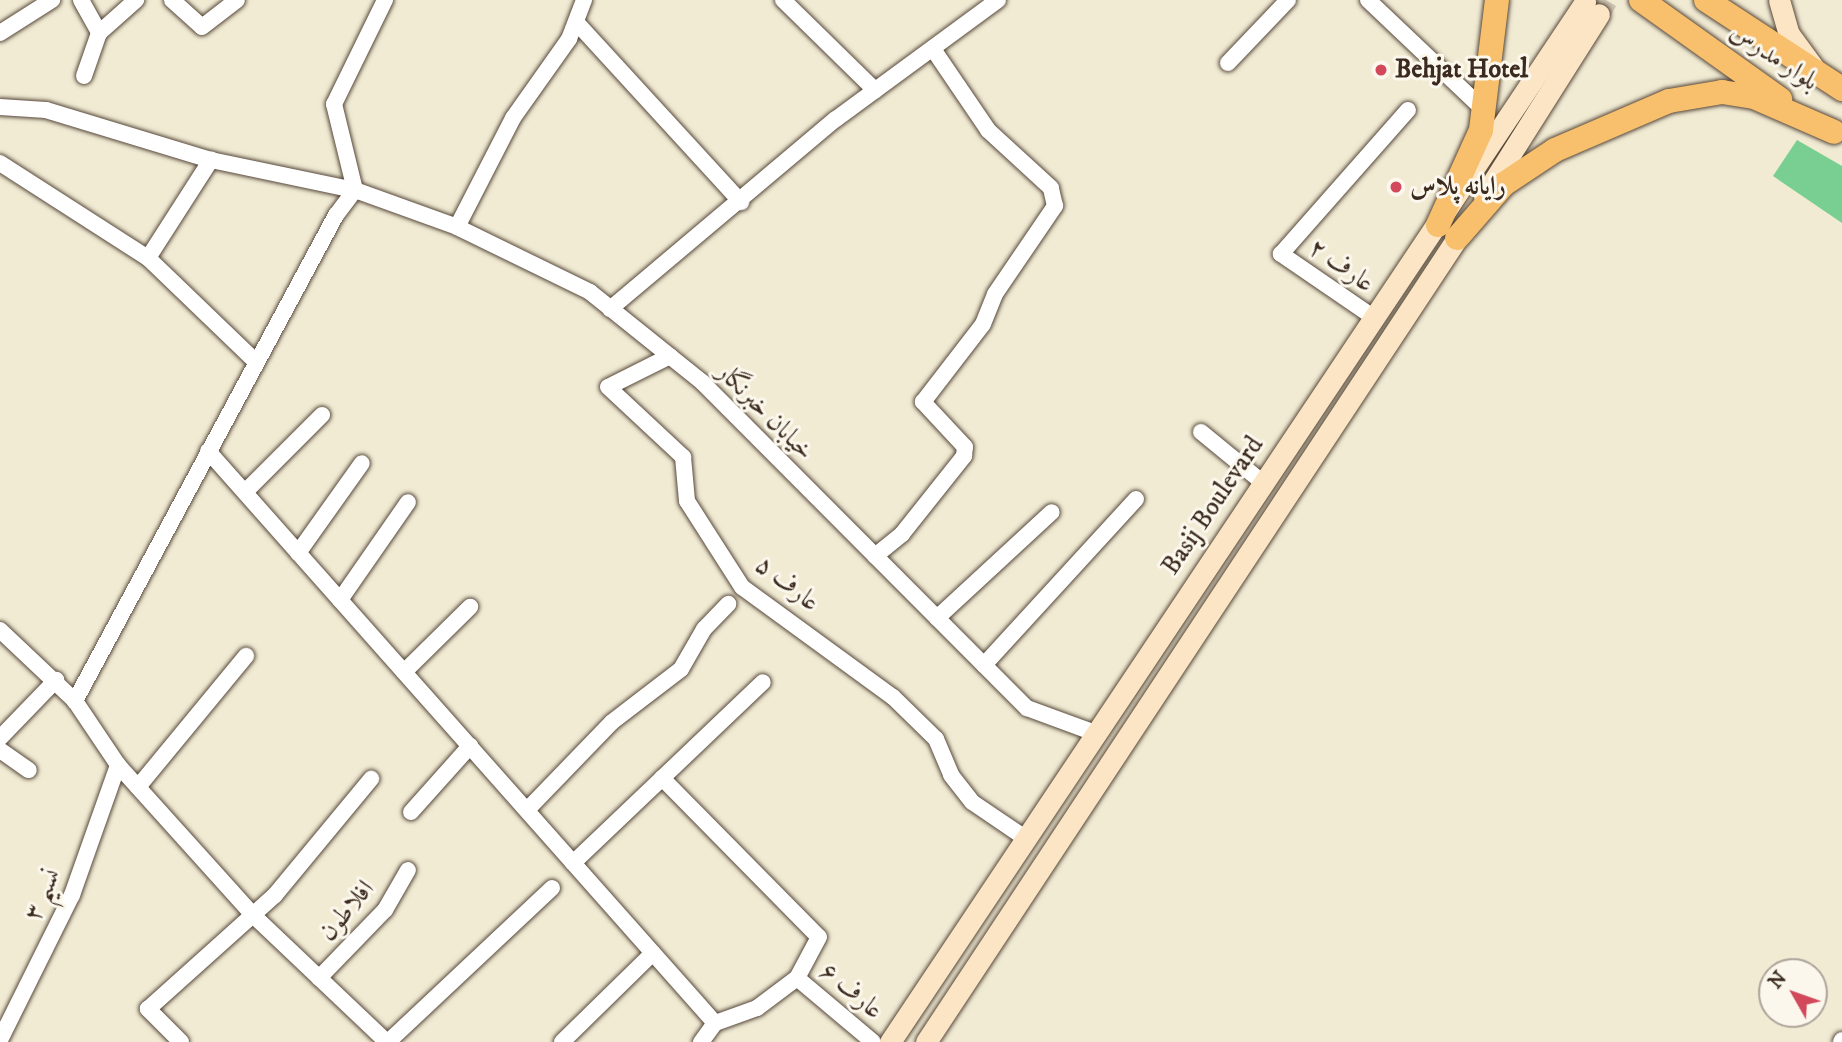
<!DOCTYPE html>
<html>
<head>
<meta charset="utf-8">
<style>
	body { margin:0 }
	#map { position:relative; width:1842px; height:1042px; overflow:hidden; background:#f1ebd4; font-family:"IM FELL DW Pica",Amiri,serif }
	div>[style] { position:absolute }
	.green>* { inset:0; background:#79ce91 }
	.secondary-tunnel>* { height:21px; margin-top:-10.5px; transform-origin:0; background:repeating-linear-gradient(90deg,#cdc4b0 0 21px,transparent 0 31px) }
	.roads { filter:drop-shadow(0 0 2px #564739) drop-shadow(0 0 2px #564739) }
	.street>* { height:16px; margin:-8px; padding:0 8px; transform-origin:8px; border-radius:8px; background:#fff }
	.secondary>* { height:21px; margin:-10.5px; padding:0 10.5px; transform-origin:10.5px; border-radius:10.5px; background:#fce5c4 }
	.primary>* { height:24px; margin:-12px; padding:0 12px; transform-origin:12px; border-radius:12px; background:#f8bf6c }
	.dots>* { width:19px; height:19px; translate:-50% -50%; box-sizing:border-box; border:4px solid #fbf7ec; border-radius:50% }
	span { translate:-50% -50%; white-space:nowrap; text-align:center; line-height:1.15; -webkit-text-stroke:6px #fbf7ec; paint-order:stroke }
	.street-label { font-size:26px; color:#3b2a1e }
	.poi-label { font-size:26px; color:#3b2a1e; font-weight:700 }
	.left { translate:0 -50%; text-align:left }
	.north { position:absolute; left:1758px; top:958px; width:70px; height:70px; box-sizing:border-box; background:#fbf7ec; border:2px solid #aea59a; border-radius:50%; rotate:310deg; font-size:19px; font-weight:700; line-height:28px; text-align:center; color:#3b2a1e }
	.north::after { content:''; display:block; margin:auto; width:24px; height:32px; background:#d1495b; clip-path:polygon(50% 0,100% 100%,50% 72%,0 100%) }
</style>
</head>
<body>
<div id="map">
	<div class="green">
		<i style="clip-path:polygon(1797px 140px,1842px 166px,1842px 223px,1773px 176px)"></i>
	</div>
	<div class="secondary-tunnel">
		<i style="left:1599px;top:14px;width:16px;rotate:-60deg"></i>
	</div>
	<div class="roads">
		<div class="street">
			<i style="left:81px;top:0;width:38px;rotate:61deg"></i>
			<i style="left:172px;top:0;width:40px;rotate:42deg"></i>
			<i style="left:202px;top:27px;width:44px;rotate:-37.6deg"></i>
			<i style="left:385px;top:0;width:116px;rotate:116.1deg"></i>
			<i style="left:334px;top:104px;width:89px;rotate:76.3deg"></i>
			<i style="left:355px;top:190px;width:31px;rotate:127deg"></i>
			<i style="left:336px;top:215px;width:552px;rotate:118.24deg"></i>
			<i style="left:75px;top:701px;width:77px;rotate:56.1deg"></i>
			<i style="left:118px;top:765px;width:203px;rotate:48deg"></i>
			<i style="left:254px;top:916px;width:183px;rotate:43.5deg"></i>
			<i style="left:783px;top:0;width:129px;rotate:44.4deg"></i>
			<i style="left:1368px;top:0;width:160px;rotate:43.5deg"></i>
			<i style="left:577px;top:23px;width:243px;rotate:47.5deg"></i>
			<i style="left:0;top:33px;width:62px;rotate:-32.4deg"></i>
			<i style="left:1228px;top:63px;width:87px;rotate:-46.4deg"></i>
			<i style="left:84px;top:76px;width:46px;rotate:-70.8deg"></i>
			<i style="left:99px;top:33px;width:50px;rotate:-41.7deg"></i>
			<i style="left:0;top:107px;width:46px;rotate:3.7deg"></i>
			<i style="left:46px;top:110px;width:172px;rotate:16.9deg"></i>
			<i style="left:211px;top:160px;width:147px;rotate:11.8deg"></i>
			<i style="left:355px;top:190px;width:109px;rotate:19.9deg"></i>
			<i style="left:457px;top:227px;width:148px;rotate:26deg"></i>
			<i style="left:590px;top:292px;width:145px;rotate:38.8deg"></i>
			<i style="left:703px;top:383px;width:459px;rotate:45.1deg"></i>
			<i style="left:1027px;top:708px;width:72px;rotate:20.2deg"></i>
			<i style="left:0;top:163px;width:176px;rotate:32.7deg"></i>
			<i style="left:148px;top:258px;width:150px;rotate:43.9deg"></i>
			<i style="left:457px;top:227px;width:123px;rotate:-62.8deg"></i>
			<i style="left:513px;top:118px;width:97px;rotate:-54.7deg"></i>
			<i style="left:569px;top:39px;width:42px;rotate:-69deg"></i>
			<i style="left:148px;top:258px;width:117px;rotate:-57.3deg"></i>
			<i style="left:610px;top:309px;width:295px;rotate:-40.1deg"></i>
			<i style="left:836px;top:119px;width:201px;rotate:-36.3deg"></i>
			<i style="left:1373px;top:317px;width:112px;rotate:-145.6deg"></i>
			<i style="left:1281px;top:254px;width:192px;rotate:-48.6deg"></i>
			<i style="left:670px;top:356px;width:69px;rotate:153.4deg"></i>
			<i style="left:608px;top:387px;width:103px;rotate:43deg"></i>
			<i style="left:683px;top:457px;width:44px;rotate:84.8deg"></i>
			<i style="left:687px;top:501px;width:102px;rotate:57.4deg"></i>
			<i style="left:742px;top:587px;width:187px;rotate:36.1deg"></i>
			<i style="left:893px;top:697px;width:60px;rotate:44.3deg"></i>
			<i style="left:936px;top:739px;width:39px;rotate:67deg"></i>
			<i style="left:951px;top:775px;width:34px;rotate:52deg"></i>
			<i style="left:972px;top:802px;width:64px;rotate:34.2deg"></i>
			<i style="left:1201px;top:432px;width:79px;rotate:39.3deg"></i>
			<i style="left:208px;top:451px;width:764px;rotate:48.45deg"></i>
			<i style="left:715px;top:1023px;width:24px;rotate:126deg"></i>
			<i style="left:245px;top:492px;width:109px;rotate:-45deg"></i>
			<i style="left:298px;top:553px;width:110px;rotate:-54.6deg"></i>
			<i style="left:875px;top:556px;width:35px;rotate:-39deg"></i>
			<i style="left:902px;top:534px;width:100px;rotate:-51.5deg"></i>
			<i style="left:964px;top:456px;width:9px;rotate:-84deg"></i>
			<i style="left:965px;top:447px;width:62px;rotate:-133deg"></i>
			<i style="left:923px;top:402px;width:98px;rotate:-52.4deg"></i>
			<i style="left:983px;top:324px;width:32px;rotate:-68deg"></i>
			<i style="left:995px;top:294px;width:107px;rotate:-55.7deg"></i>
			<i style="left:1055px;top:206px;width:18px;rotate:-103deg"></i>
			<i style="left:1051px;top:188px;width:86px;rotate:-137.4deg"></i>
			<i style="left:988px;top:130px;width:98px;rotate:-124.2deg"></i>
			<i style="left:340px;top:600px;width:119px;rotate:-55.2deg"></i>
			<i style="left:937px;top:618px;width:156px;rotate:-42.7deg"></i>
			<i style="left:0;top:630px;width:103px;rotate:43.4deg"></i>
			<i style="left:984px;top:665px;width:225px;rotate:-47.5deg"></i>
			<i style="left:404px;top:672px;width:93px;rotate:-44.6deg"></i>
			<i style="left:0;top:738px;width:81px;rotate:-46deg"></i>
			<i style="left:0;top:750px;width:35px;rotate:35deg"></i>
			<i style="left:662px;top:778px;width:223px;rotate:45.4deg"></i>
			<i style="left:819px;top:937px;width:47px;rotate:118.2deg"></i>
			<i style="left:797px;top:978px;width:50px;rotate:143.1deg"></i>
			<i style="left:757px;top:1008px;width:45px;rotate:160.3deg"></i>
			<i style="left:138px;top:787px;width:170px;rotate:-50.5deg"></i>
			<i style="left:527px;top:810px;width:122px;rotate:-46deg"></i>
			<i style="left:612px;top:722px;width:87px;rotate:-37.5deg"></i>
			<i style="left:681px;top:669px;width:46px;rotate:-60.1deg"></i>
			<i style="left:704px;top:629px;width:35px;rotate:-46deg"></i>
			<i style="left:411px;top:812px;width:89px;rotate:-48.2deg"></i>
			<i style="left:573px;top:863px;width:262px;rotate:-43.6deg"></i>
			<i style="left:319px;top:978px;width:95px;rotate:-45.9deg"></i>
			<i style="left:385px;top:910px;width:46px;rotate:-60.1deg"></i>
			<i style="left:797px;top:978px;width:99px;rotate:40.1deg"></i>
			<i style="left:0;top:1040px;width:162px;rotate:-63.6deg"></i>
			<i style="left:72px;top:895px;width:138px;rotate:-70.5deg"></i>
			<i style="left:181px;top:1042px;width:47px;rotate:-135deg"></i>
			<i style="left:148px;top:1009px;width:171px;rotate:-41.9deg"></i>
			<i style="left:275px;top:895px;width:151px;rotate:-50.4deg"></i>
			<i style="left:388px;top:1042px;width:225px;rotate:-43.2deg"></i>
			<i style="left:562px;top:1042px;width:127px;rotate:-44.4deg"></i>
			<i style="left:1841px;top:1042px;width:2px;rotate:-63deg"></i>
		</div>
		<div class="secondary">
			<i style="left:1779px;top:0;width:35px;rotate:74deg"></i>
			<i style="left:1789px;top:34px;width:42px;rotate:53.7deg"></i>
			<i style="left:1484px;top:196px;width:215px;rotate:-57.7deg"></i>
			<i style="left:890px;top:1042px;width:1251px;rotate:-56.25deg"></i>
			<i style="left:926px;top:1042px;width:978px;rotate:-56.55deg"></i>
		</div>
		<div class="primary">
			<i style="left:1641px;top:0;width:171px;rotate:35.5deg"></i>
			<i style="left:1706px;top:0;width:163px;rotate:33.2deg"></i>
			<i style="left:1438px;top:225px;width:104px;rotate:-65.6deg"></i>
			<i style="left:1481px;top:130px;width:131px;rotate:-83deg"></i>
			<i style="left:1457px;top:238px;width:72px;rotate:-49deg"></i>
			<i style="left:1504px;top:184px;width:61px;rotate:-33.7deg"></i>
			<i style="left:1555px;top:150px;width:124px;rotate:-23.3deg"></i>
			<i style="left:1669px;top:101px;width:54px;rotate:-9.6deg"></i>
			<i style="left:1722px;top:92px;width:32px;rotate:9deg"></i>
			<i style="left:1754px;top:97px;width:87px;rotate:23.6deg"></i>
		</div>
	</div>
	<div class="dots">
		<i style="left:1381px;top:70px;background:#d1495b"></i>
		<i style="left:1396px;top:187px;background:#d1495b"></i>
	</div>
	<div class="street-label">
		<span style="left:1774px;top:57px;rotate:34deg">بلوار مدرس</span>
		<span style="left:1341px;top:266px;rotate:35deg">عارف ۲</span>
		<span style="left:765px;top:412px;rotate:45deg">خیابان خبرنگار</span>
		<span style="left:1213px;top:506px;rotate:-56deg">Basij Boulevard</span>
		<span style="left:787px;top:584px;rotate:38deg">عارف ۵</span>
		<span style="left:43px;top:895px;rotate:-66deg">نسیم ۳</span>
		<span style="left:347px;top:911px;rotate:-50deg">افلاطون</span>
		<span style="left:851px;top:991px;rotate:40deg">عارف ۶</span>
	</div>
	<div class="poi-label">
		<span class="left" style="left:1395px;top:70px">Behjat Hotel</span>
		<span class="left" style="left:1410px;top:187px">رایانه پلاس</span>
	</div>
	<div class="north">N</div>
</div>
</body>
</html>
